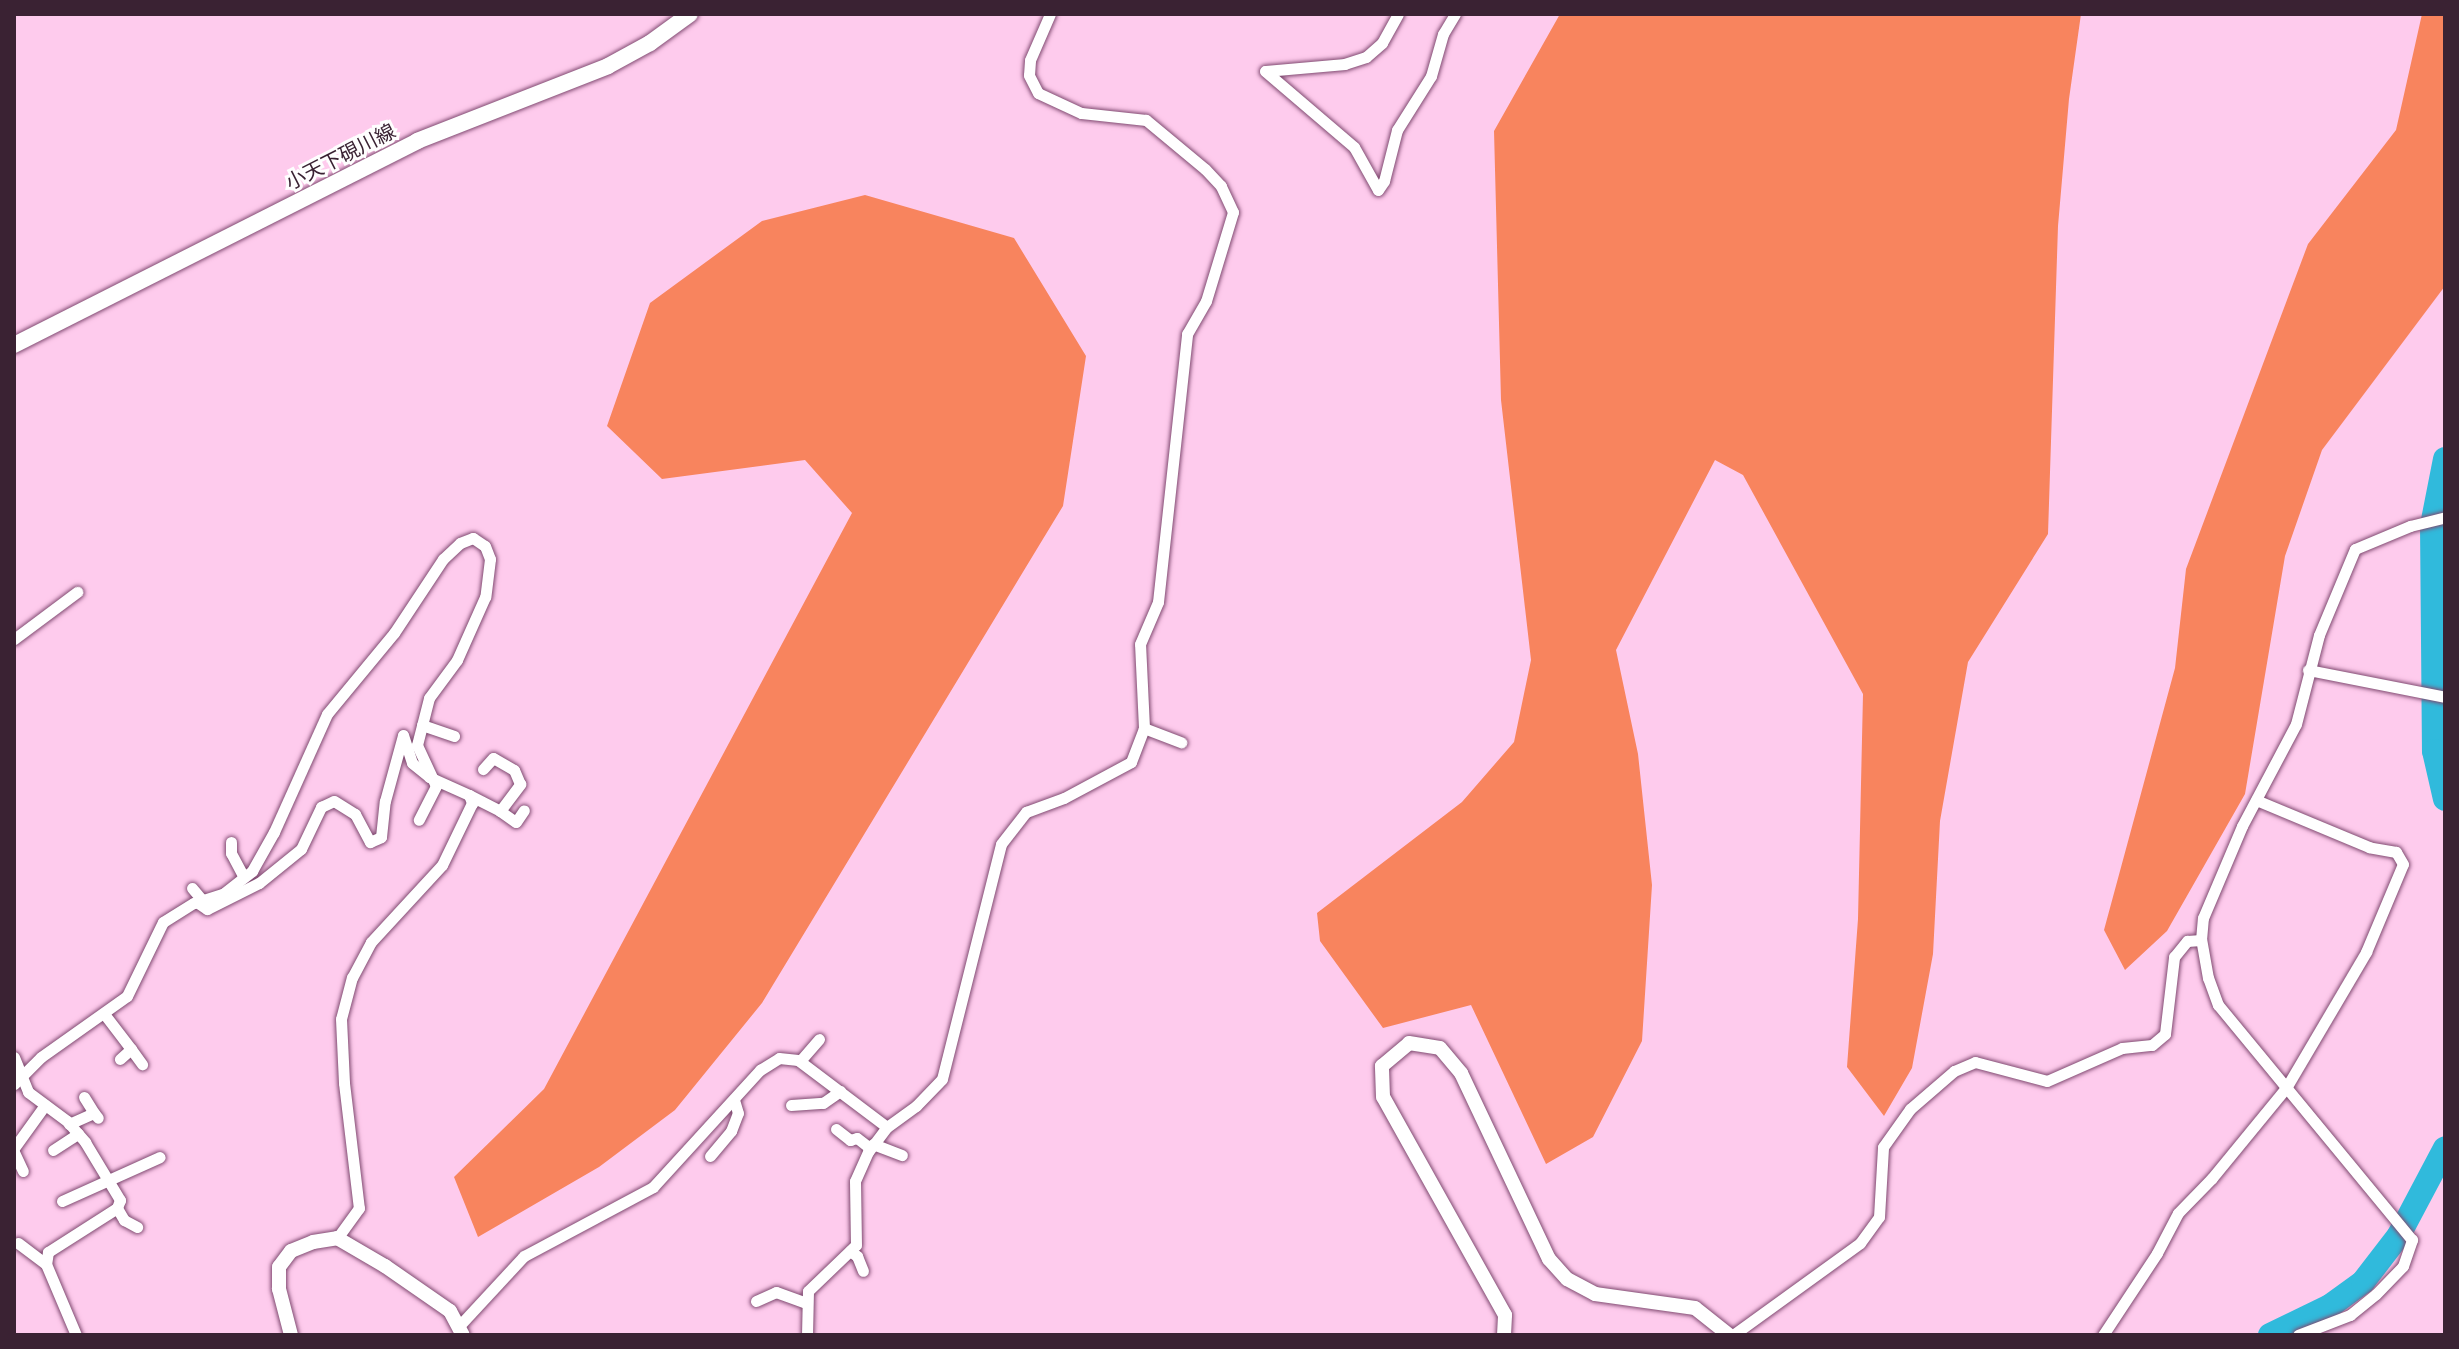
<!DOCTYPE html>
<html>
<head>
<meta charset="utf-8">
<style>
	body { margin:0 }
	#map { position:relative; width:2459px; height:1349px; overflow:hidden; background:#fecbed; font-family:"Source Sans 3","Noto Sans JP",sans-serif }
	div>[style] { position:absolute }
	.forest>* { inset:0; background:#f8845e }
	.river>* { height:24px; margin:-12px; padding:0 12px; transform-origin:12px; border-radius:12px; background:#30badc }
	.roads { filter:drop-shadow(0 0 2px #804a71) drop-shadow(0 0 2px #804a71) }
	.minor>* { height:11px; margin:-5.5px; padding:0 5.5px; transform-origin:5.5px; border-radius:5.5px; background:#fff }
	.tertiary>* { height:14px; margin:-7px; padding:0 7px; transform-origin:7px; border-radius:7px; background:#fff }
	.secondary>* { height:16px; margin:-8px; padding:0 8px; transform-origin:8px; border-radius:8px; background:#fff }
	span { translate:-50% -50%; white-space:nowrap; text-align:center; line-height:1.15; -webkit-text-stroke:6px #fefefe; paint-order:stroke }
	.street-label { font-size:20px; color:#3a2233 }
	.frame { position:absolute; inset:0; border:16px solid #3a2233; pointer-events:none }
</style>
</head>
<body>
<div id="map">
	<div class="forest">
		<i style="clip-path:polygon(1560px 14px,2081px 14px,2069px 99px,2058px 226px,2048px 534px,1968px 662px,1940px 821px,1933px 954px,1912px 1068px,1884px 1116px,1847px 1067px,1858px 919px,1863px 694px,1743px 475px,1715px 460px,1616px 650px,1638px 754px,1652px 885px,1642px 1041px,1593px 1137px,1546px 1164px,1471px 1005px,1383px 1028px,1320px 941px,1317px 913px,1462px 802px,1514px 742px,1531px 660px,1501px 400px,1494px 131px)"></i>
		<i style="clip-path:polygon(2422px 14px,2445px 14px,2445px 286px,2322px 450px,2285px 556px,2245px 794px,2167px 931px,2125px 970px,2104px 930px,2175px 668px,2186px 569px,2308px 244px,2396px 130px)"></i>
		<i style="clip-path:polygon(865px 195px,1014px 238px,1086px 356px,1063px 506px,762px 1003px,675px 1110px,599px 1167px,478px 1237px,454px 1177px,544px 1089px,852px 513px,805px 460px,662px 479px,607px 426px,650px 303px,762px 221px)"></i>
	</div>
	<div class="river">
		<i style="left:2445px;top:459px;width:67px;rotate:101.1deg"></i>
		<i style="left:2432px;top:525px;width:226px;rotate:89.5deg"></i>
		<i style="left:2434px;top:751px;width:49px;rotate:77.1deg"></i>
		<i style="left:2270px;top:1335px;width:67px;rotate:-25.8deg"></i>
		<i style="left:2330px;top:1306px;width:41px;rotate:-36deg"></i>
		<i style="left:2363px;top:1282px;width:59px;rotate:-52.5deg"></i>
		<i style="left:2399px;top:1235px;width:98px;rotate:-62.1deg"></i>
	</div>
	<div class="roads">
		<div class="minor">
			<i style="left:1398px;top:14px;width:33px;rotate:119deg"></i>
			<i style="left:1382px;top:43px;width:21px;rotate:139deg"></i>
			<i style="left:1366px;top:57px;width:22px;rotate:162deg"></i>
			<i style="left:1345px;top:64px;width:80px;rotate:175deg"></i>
			<i style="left:1265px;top:71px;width:117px;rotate:40.5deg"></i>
			<i style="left:1354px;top:147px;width:49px;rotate:60.8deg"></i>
			<i style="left:1378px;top:190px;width:11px;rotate:-56deg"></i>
			<i style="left:1384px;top:181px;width:53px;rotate:-75.7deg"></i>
			<i style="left:1397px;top:130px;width:64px;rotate:-57.8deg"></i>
			<i style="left:1431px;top:76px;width:44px;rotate:-74.1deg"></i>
			<i style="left:1443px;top:34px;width:23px;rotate:-59deg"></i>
			<i style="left:14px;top:639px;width:79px;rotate:-36.7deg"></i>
			<i style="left:2308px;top:670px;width:140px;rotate:11.1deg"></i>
			<i style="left:422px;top:725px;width:34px;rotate:19deg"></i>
			<i style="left:1144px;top:728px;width:40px;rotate:21deg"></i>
			<i style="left:469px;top:795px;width:35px;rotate:27deg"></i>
			<i style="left:500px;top:811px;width:34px;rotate:-53deg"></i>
			<i style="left:520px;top:784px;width:15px;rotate:-113deg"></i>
			<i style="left:514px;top:770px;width:24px;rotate:-150deg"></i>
			<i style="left:493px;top:758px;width:15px;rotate:132deg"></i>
			<i style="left:500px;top:811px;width:19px;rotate:35deg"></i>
			<i style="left:516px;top:822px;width:14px;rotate:-56deg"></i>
			<i style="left:231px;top:842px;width:11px;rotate:90deg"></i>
			<i style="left:231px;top:853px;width:27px;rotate:62deg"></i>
			<i style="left:192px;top:888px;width:17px;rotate:50deg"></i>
			<i style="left:198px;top:903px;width:11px;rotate:34deg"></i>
			<i style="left:207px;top:909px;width:58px;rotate:-26.6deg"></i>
			<i style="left:259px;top:883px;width:54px;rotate:-39deg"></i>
			<i style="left:301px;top:849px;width:47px;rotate:-64.5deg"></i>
			<i style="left:321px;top:807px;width:14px;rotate:-25deg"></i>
			<i style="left:334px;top:801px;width:25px;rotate:32deg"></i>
			<i style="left:355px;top:814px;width:32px;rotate:62deg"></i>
			<i style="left:370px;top:842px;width:12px;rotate:-24deg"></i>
			<i style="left:381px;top:837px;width:36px;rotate:-84deg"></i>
			<i style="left:385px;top:801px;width:68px;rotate:-74.7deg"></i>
			<i style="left:403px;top:735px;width:29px;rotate:72deg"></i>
			<i style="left:412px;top:763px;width:22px;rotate:39deg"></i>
			<i style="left:429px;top:777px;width:44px;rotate:24.2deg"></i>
			<i style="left:469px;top:795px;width:9px;rotate:69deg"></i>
			<i style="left:472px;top:803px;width:69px;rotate:115.8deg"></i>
			<i style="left:442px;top:865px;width:105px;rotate:132.7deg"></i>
			<i style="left:371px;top:942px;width:40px;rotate:118deg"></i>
			<i style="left:352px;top:977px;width:43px;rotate:104.7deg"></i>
			<i style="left:341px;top:1019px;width:64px;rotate:87.3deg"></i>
			<i style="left:344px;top:1083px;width:126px;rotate:83.2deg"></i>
			<i style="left:359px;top:1208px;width:37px;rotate:126deg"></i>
			<i style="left:105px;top:1015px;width:43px;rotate:52.6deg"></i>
			<i style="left:131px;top:1049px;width:15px;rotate:138deg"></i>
			<i style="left:131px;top:1049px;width:19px;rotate:54deg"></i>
			<i style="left:14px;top:1057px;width:38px;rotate:68deg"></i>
			<i style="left:28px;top:1092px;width:49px;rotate:36.6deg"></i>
			<i style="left:67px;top:1121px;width:28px;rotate:49deg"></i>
			<i style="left:85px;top:1142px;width:68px;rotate:58.9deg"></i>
			<i style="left:120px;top:1200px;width:9px;rotate:111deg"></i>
			<i style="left:117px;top:1208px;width:82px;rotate:147.5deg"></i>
			<i style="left:48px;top:1252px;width:12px;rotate:99deg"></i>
			<i style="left:46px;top:1264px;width:77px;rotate:67.1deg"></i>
			<i style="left:800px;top:1061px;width:29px;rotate:-49deg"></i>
			<i style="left:14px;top:1084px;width:38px;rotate:-45deg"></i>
			<i style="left:41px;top:1057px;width:105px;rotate:-35.3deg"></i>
			<i style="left:127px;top:996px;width:82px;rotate:-64.1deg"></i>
			<i style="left:163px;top:922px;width:36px;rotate:-32deg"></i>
			<i style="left:194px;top:903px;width:32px;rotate:-18deg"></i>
			<i style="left:224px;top:893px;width:36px;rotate:-38deg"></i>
			<i style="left:252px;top:871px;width:45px;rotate:-60.6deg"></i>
			<i style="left:274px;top:832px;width:129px;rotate:-65.8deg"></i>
			<i style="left:327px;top:714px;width:105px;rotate:-50.4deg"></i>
			<i style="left:394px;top:633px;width:89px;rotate:-56.5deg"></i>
			<i style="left:443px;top:559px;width:23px;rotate:-43deg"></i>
			<i style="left:460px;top:543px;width:14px;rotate:-21deg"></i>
			<i style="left:473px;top:538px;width:14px;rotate:34deg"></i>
			<i style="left:485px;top:546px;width:14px;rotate:69deg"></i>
			<i style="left:490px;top:559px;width:38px;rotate:97deg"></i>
			<i style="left:485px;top:597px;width:69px;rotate:114deg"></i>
			<i style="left:457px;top:660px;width:47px;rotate:126.4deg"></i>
			<i style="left:429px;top:698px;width:49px;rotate:104.3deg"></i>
			<i style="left:417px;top:745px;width:45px;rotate:65.1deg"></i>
			<i style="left:436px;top:786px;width:38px;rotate:117deg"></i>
			<i style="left:84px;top:1097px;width:19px;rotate:58deg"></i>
			<i style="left:791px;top:1105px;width:32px;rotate:-4deg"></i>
			<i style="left:823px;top:1103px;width:21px;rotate:-35deg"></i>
			<i style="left:69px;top:1124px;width:27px;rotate:-24deg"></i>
			<i style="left:94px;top:1113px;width:6px;rotate:51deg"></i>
			<i style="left:836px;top:1129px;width:18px;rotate:38deg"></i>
			<i style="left:850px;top:1140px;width:7px;rotate:-16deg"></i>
			<i style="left:857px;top:1138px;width:16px;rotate:38deg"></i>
			<i style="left:873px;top:1144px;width:31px;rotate:21deg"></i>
			<i style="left:14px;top:1148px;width:53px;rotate:-54.2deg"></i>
			<i style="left:53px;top:1150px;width:30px;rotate:-33deg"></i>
			<i style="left:14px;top:1152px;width:21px;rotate:65deg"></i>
			<i style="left:710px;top:1156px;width:33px;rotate:-50deg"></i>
			<i style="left:731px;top:1131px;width:19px;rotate:-69deg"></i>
			<i style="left:738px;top:1113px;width:14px;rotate:-107deg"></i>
			<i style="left:62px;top:1201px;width:107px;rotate:-24.2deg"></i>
			<i style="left:117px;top:1208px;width:14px;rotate:60deg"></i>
			<i style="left:124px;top:1220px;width:15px;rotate:28deg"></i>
			<i style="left:18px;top:1243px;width:35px;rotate:37deg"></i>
			<i style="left:850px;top:1251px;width:9px;rotate:36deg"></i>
			<i style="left:857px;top:1256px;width:16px;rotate:68deg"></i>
			<i style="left:756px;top:1301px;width:22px;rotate:-24deg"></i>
			<i style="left:776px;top:1292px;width:33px;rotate:20deg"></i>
			<i style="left:460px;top:1325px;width:94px;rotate:-47.2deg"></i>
			<i style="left:524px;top:1256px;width:146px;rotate:-28.1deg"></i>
			<i style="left:653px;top:1187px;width:159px;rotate:-47.6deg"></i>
			<i style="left:760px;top:1070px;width:22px;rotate:-32deg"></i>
			<i style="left:779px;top:1058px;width:19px;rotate:6deg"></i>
			<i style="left:798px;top:1060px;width:111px;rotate:37deg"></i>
			<i style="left:807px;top:1335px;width:44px;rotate:-88.7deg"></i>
			<i style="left:808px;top:1291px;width:66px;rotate:-43.8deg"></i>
			<i style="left:856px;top:1245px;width:64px;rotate:-90.9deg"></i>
			<i style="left:855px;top:1181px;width:32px;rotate:-66deg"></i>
			<i style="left:868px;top:1152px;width:31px;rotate:-53deg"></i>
			<i style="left:887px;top:1127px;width:36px;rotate:-36deg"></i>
			<i style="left:916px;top:1106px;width:37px;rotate:-46deg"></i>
			<i style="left:942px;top:1079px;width:242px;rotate:-75.9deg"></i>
			<i style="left:1001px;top:844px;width:41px;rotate:-52deg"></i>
			<i style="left:1026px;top:812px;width:40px;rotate:-20.2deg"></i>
			<i style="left:1064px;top:798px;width:76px;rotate:-28.2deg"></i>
			<i style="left:1131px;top:762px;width:36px;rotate:-69deg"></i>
			<i style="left:1144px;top:728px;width:84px;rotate:-92.7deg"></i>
			<i style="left:1140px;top:644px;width:46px;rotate:-66.8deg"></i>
			<i style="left:1158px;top:602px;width:270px;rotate:-83.8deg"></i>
			<i style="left:1187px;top:334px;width:38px;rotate:-60deg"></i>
			<i style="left:1206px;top:301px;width:93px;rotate:-73.1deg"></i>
			<i style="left:1233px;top:212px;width:29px;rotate:-115deg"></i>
			<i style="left:1221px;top:186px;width:23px;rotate:-133deg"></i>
			<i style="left:1205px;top:169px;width:77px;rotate:-140.3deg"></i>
			<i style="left:1146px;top:120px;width:65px;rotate:-173.9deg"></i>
			<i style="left:1081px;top:113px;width:47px;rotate:-155.1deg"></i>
			<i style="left:1038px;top:93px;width:20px;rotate:-117deg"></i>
			<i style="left:1029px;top:75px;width:15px;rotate:-86deg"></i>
			<i style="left:1030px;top:60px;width:50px;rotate:-66.5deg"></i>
			<i style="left:1733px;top:1335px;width:157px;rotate:-35.9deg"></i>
			<i style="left:1860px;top:1243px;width:32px;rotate:-54deg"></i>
			<i style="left:1879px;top:1217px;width:70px;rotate:-86.7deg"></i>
			<i style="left:1883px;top:1147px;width:47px;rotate:-54.6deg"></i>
			<i style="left:1910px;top:1109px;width:58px;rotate:-40.8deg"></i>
			<i style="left:1954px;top:1071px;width:23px;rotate:-23deg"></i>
			<i style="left:1975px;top:1062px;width:74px;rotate:14.8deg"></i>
			<i style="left:2047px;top:1081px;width:82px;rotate:-23.7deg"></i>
			<i style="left:2122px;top:1048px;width:30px;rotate:-6deg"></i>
			<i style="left:2152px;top:1045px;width:17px;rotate:-40deg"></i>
			<i style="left:2165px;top:1034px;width:78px;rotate:-83.3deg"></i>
			<i style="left:2174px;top:957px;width:21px;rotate:-51deg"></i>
			<i style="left:2187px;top:941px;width:14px;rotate:-4deg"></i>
			<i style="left:2103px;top:1335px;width:98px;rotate:-56.6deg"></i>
			<i style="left:2157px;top:1253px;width:45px;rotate:-62.3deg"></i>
			<i style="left:2178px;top:1213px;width:49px;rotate:-45.8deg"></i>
			<i style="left:2212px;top:1178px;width:117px;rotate:-50.6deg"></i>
			<i style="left:2286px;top:1088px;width:158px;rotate:-59.5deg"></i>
			<i style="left:2366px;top:952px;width:95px;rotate:-67.2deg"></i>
			<i style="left:2403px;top:864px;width:14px;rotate:-120deg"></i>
			<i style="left:2396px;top:852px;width:27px;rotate:-170deg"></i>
			<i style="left:2369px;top:847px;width:122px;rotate:-157.4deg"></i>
			<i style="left:2298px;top:1335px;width:56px;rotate:-21deg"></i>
			<i style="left:2350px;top:1315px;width:33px;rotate:-39deg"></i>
			<i style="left:2376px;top:1294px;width:39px;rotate:-46deg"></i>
			<i style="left:2403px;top:1266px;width:28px;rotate:-71deg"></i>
			<i style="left:2412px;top:1240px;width:305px;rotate:-129.5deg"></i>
			<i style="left:2218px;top:1005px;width:29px;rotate:-110deg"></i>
			<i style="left:2208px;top:978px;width:39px;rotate:-100deg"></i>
			<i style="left:2201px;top:940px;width:22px;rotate:-85deg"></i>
			<i style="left:2203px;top:918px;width:100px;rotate:-67deg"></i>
			<i style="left:2242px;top:826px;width:115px;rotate:-62.1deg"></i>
			<i style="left:2296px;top:724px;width:92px;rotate:-75.5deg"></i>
			<i style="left:2319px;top:635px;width:93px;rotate:-67.3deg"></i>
			<i style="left:2355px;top:549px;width:60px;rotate:-22.7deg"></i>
			<i style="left:2410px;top:526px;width:36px;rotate:-14deg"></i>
		</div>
		<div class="tertiary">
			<i style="left:291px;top:1335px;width:48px;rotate:-104.6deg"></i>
			<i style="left:279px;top:1289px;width:22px;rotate:-90deg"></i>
			<i style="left:279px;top:1267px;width:20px;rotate:-53deg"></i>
			<i style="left:291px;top:1251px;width:24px;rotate:-22deg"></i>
			<i style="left:313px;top:1242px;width:24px;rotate:-9deg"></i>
			<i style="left:337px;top:1238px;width:56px;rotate:30.3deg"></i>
			<i style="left:385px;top:1266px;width:79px;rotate:34.7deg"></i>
			<i style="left:450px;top:1311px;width:27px;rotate:62deg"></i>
			<i style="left:1504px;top:1335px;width:20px;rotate:-87deg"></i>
			<i style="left:1505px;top:1315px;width:250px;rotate:-119.2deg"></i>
			<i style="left:1383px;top:1097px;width:31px;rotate:-92deg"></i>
			<i style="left:1382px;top:1066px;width:35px;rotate:-40deg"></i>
			<i style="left:1409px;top:1043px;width:31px;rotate:9deg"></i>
			<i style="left:1440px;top:1048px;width:33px;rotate:50deg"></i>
			<i style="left:1461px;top:1073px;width:206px;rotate:64.7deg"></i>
			<i style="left:1549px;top:1259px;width:27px;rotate:48deg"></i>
			<i style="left:1567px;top:1279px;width:32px;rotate:28deg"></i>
			<i style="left:1595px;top:1294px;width:101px;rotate:8deg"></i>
			<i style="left:1695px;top:1308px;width:43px;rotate:38.5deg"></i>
		</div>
		<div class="secondary">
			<i style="left:14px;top:345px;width:452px;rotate:-26.8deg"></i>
			<i style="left:417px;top:141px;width:205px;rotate:-21.4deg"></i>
			<i style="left:608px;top:66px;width:48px;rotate:-28.7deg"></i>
			<i style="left:650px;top:43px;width:49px;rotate:-35.9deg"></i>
		</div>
	</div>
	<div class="street-label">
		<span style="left:341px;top:158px;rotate:-27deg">小天下硯川線</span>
	</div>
	<div class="frame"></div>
</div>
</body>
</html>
